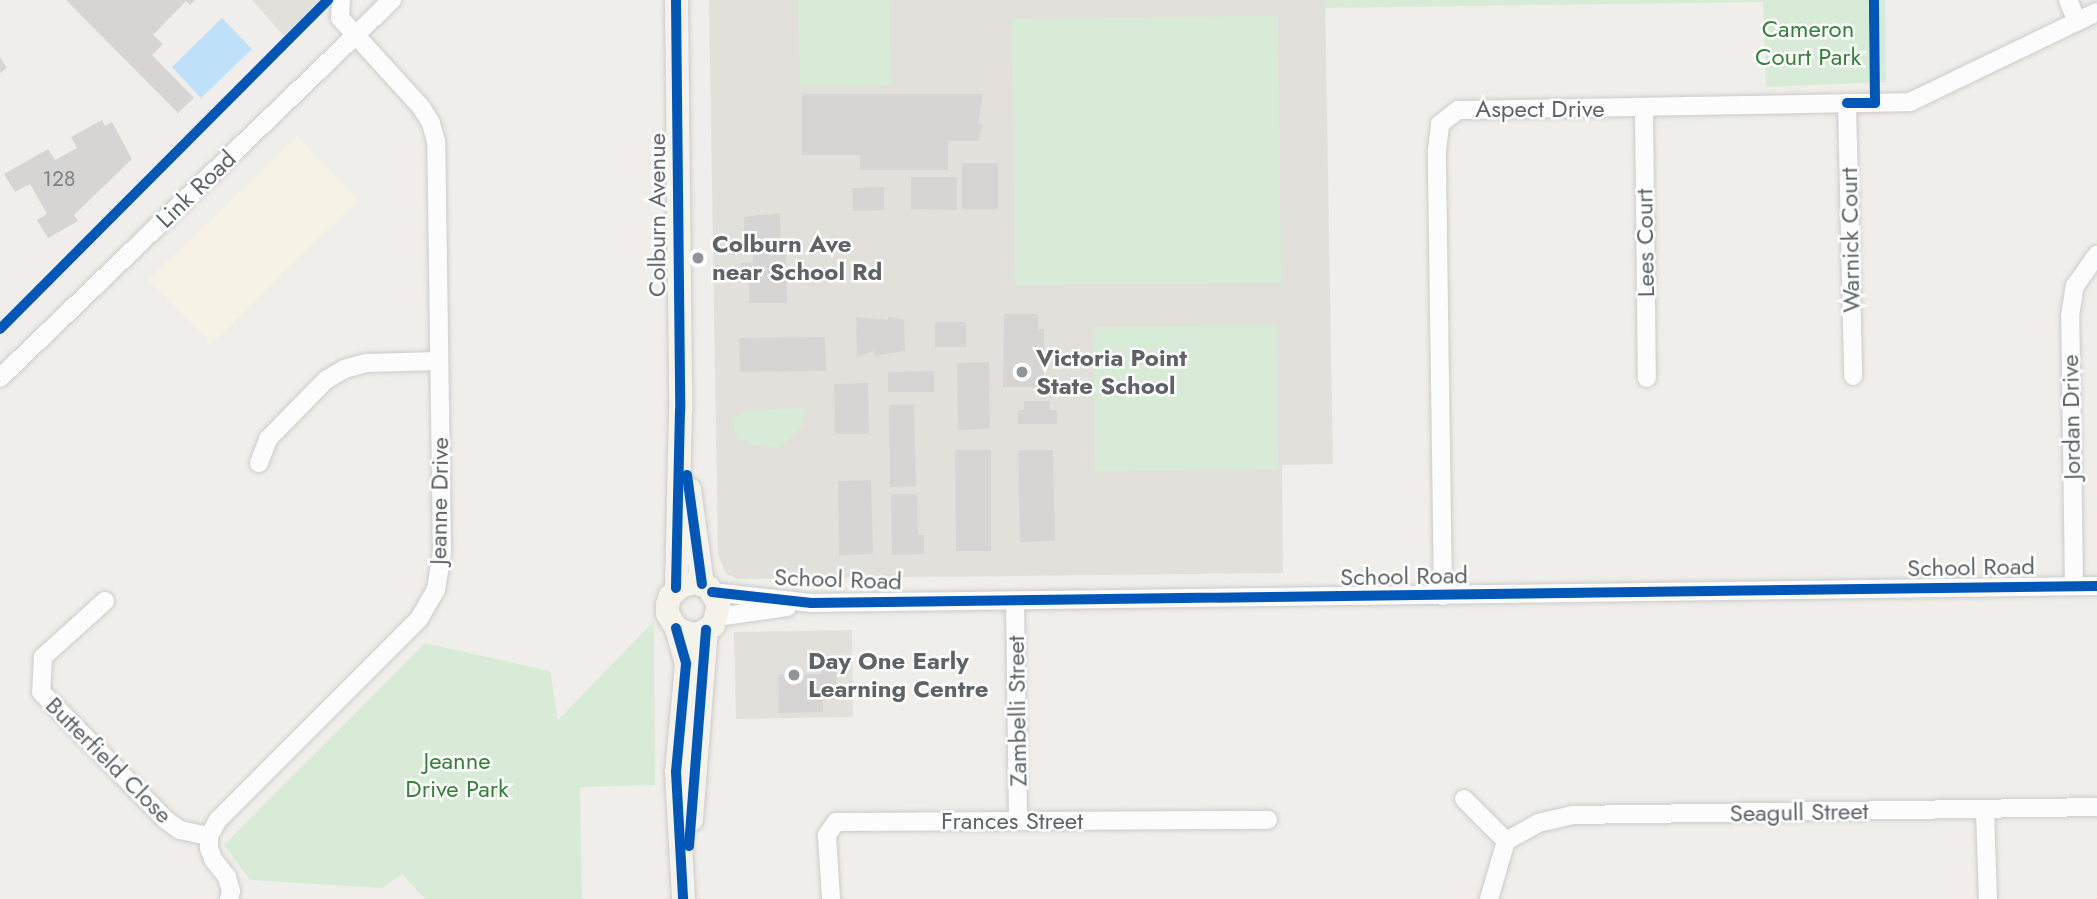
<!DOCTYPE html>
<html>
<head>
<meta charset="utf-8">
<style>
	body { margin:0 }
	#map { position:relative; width:2097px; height:899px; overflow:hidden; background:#efeeea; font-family:Jost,sans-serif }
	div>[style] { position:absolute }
	.commercial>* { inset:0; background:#f7f3e4 }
	.education>* { inset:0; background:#e2e0da }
	.green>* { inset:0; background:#d8ebd6 }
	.water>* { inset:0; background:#bfe0f9 }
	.building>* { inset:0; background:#d6d5d3 }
	.roads { filter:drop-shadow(0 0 2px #cbcccc) drop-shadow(0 0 2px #cbcccc) }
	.minor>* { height:18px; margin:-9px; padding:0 9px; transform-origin:9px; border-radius:9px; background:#fdfcfc }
	.major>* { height:23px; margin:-11.5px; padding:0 11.5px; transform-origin:11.5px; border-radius:11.5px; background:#f4f2e9 }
	.cycleway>* { height:10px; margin:-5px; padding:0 5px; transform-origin:5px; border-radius:5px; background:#0057b8 }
	.dots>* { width:19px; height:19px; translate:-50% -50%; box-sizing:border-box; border:4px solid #fff; border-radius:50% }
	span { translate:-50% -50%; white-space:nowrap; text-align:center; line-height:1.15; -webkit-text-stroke:5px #fff; paint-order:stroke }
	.number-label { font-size:21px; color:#7e8184 }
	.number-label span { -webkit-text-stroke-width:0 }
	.park-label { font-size:24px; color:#348238 }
	.street-label { font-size:24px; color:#5f6368 }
	.poi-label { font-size:24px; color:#5f6368; font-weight:700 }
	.left { translate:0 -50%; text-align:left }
</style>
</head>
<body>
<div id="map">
	<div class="commercial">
		<i style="clip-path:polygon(297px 136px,358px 200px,211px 344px,149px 280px)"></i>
	</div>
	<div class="education">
		<i style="clip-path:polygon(252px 0,321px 0,284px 36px)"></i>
		<i style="clip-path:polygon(709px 0,1325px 0,1333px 464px,1282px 465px,1283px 573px,738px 579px,726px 574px,718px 555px)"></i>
		<i style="clip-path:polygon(852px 630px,853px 717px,736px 719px,734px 632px)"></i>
	</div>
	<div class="green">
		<i style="clip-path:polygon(798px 0,889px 0,891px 85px,800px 86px)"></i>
		<i style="clip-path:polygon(1325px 0,1885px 0,1886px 82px,1766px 87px,1763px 2px,1325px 8px)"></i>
		<i style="clip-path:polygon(1278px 16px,1281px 283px,1015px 285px,1012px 19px)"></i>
		<i style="clip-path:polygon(1277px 325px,1278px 469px,1095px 471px,1093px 327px)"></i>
		<i style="clip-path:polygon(805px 408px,801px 428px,778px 448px,750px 444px,736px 437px,733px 419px,744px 411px)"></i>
		<i style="clip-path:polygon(654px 621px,655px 785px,580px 787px,582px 899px,425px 899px,402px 874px,382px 888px,250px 880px,224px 845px,425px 643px,550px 671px,558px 720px)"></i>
	</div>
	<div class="water">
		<i style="clip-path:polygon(222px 18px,252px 49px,201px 98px,172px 67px)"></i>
	</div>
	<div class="building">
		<i style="clip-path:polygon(66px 0,195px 0,190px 5px,186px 1px,153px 35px,163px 44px,152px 55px,194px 98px,178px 113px)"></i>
		<i style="clip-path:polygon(0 57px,7px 68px,0 73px)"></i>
		<i style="clip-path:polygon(802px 94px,983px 94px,978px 124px,983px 124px,978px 141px,948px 141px,948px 170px,860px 170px,860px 155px,802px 155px)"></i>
		<i style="clip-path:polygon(102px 120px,105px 126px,112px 122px,132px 159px,74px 215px,78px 221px,48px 238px,37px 220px,47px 214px,30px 184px,15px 192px,4px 174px,48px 149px,55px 160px,77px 148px,71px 137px)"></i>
		<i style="clip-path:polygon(962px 163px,998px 163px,998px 209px,962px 209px)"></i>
		<i style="clip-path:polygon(911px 177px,957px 177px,957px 210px,911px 209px)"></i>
		<i style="clip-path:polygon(884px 187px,884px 210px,853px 211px,852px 188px)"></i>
		<i style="clip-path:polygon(780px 213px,781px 254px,786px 254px,787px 303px,749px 303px,749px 275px,741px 275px,741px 263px,753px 263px,753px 255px,744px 255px,744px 217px)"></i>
		<i style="clip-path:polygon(1004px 314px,1038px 314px,1038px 329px,1044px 329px,1044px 377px,1039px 377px,1040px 387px,1003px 387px)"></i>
		<i style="clip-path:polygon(888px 316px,904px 320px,905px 351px,874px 356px,874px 351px,857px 357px,856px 317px,888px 320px)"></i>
		<i style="clip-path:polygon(935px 322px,966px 322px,966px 347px,935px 347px)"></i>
		<i style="clip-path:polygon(825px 337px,826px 371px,740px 372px,739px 338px)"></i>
		<i style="clip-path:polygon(989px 362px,990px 429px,958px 430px,957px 363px)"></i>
		<i style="clip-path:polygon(934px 371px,934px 392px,888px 392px,888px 372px)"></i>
		<i style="clip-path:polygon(868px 383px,869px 434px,835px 434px,834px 384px)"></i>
		<i style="clip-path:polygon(1024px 401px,1050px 401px,1050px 410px,1057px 410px,1057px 424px,1018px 424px,1018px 410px,1024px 410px)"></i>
		<i style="clip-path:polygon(914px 404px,916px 486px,890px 487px,889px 405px)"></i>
		<i style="clip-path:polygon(955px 450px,991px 450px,991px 551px,956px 551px)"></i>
		<i style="clip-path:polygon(1018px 450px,1053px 450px,1055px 541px,1020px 542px)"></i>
		<i style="clip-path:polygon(871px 480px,873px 554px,839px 555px,838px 481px)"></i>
		<i style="clip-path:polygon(891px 494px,917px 494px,918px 535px,924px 535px,924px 554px,892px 555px)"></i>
		<i style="clip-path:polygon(821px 669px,836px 669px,837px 699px,823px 699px,823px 712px,779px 713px,778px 674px,821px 674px)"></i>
	</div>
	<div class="roads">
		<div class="minor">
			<i style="left:2068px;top:0;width:23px;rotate:67deg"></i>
			<i style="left:1847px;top:103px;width:273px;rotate:88.7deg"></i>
			<i style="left:1644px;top:108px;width:270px;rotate:89.4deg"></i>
			<i style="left:0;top:378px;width:545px;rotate:-43.96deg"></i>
			<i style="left:259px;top:463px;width:26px;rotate:-69deg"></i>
			<i style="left:268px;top:439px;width:83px;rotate:-45.5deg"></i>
			<i style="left:326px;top:380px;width:21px;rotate:-31deg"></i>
			<i style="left:344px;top:369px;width:24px;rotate:-15deg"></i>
			<i style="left:367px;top:363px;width:72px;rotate:-1.6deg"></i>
			<i style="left:2074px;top:586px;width:270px;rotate:-90.8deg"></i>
			<i style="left:2070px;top:316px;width:30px;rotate:-81deg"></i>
			<i style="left:2075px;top:286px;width:38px;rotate:-55deg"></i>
			<i style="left:712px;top:592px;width:100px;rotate:6.3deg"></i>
			<i style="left:811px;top:603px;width:1286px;rotate:-0.76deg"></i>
			<i style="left:1443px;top:596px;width:446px;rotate:-90.8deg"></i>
			<i style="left:1437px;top:150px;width:26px;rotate:-83deg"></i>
			<i style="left:1440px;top:124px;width:23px;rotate:-38deg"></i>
			<i style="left:1458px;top:110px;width:452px;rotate:-1deg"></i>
			<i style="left:1910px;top:102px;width:208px;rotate:-25.7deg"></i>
			<i style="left:105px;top:601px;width:84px;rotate:137.9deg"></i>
			<i style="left:43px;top:657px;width:35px;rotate:93deg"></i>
			<i style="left:41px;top:692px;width:179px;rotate:45.7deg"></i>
			<i style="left:166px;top:820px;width:17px;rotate:36deg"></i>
			<i style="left:180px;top:830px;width:30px;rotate:12deg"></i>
			<i style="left:1015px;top:602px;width:219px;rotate:89.2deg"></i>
			<i style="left:717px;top:617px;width:71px;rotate:-8.1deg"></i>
			<i style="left:1464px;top:799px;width:59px;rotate:45deg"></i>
			<i style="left:1985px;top:810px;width:89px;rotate:88.1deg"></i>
			<i style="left:229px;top:899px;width:8px;rotate:-76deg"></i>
			<i style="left:231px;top:891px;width:15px;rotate:-106deg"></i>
			<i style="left:227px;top:877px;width:23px;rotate:-128deg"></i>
			<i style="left:213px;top:859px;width:12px;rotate:-110deg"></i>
			<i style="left:209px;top:848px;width:12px;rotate:-90deg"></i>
			<i style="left:209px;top:836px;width:18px;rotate:-61deg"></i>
			<i style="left:218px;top:820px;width:284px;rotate:-45deg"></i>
			<i style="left:419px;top:619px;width:34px;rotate:-60deg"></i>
			<i style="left:436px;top:590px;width:38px;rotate:-81deg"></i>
			<i style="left:442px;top:552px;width:411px;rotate:-90.8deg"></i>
			<i style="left:436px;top:141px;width:19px;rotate:-106deg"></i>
			<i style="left:431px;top:123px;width:19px;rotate:-122deg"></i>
			<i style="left:421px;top:107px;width:120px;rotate:-132.3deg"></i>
			<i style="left:340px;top:18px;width:18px;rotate:-87deg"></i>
			<i style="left:831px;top:899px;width:64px;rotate:-93.6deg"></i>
			<i style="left:827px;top:835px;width:16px;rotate:-55deg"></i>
			<i style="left:836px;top:822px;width:432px;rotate:-0.3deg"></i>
			<i style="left:1489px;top:899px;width:60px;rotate:-73.7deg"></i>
			<i style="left:1506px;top:841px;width:37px;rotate:-29deg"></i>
			<i style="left:1538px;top:823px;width:36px;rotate:-13deg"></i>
			<i style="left:1573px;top:815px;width:524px;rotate:-0.87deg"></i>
		</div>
		<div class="major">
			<i style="left:676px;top:0;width:410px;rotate:89.4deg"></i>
			<i style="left:680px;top:410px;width:178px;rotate:91.3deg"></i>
			<i style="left:689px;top:489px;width:96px;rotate:82.2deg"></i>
			<i style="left:676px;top:628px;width:16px;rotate:22deg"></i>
			<i style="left:691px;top:634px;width:8px;rotate:-7deg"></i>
			<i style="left:699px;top:633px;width:16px;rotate:-30deg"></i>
			<i style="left:713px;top:625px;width:22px;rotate:-77deg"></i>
			<i style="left:718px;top:604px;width:20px;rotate:-120deg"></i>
			<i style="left:708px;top:587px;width:14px;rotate:-159deg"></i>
			<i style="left:695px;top:582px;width:13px;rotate:167deg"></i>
			<i style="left:682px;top:585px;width:16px;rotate:140deg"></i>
			<i style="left:670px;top:595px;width:9px;rotate:108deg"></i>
			<i style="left:667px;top:604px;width:9px;rotate:90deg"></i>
			<i style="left:667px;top:613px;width:17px;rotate:59deg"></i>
			<i style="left:676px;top:628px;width:37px;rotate:74deg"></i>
			<i style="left:686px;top:664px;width:108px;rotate:95.3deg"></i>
			<i style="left:676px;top:772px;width:127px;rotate:86.8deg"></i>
			<i style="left:691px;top:819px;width:190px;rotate:-85.5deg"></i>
		</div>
	</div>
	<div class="cycleway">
		<i style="left:676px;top:0;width:410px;rotate:89.4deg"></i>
		<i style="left:680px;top:410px;width:178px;rotate:91.3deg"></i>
		<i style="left:1847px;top:103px;width:28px"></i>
		<i style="left:1875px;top:103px;width:103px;rotate:-90.6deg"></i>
		<i style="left:0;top:329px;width:465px;rotate:-45.1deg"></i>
		<i style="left:687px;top:475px;width:110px;rotate:82.2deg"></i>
		<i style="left:712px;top:592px;width:100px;rotate:6.3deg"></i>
		<i style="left:811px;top:603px;width:1286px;rotate:-0.76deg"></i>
		<i style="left:676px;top:628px;width:37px;rotate:74deg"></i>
		<i style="left:686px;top:664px;width:108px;rotate:95.3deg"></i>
		<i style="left:676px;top:772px;width:127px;rotate:86.8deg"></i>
		<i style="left:689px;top:846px;width:217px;rotate:-85.5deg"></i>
	</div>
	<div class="dots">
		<i style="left:698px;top:258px;background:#919496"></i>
		<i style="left:1022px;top:372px;background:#919496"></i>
		<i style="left:794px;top:675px;background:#919496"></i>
	</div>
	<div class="number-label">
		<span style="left:59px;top:179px">128</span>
	</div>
	<div class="park-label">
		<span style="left:1808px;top:43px">Cameron<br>Court Park</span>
		<span style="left:457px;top:775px">Jeanne<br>Drive Park</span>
	</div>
	<div class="street-label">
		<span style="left:1540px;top:109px">Aspect Drive</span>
		<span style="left:196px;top:189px;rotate:-44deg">Link Road</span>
		<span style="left:657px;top:215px;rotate:-90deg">Colburn Avenue</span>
		<span style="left:1850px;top:240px;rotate:-91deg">Warnick Court</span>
		<span style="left:1645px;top:243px;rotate:-91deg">Lees Court</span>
		<span style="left:2071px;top:417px;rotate:-91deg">Jordan Drive</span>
		<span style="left:439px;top:501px;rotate:-89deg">Jeanne Drive</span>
		<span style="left:1971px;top:567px;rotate:-1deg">School Road</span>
		<span style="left:1404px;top:576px;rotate:-1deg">School Road</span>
		<span style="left:838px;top:579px;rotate:2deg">School Road</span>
		<span style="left:1017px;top:711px;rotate:-91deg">Zambelli Street</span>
		<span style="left:109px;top:760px;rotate:45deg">Butterfield Close</span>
		<span style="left:1799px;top:812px;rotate:-1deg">Seagull Street</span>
		<span style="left:1012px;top:821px">Frances Street</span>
	</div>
	<div class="poi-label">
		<span class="left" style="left:712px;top:258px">Colburn Ave<br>near School Rd</span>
		<span class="left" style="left:1036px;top:372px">Victoria Point<br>State School</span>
		<span class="left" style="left:808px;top:675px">Day One Early<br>Learning Centre</span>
	</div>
</div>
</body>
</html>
